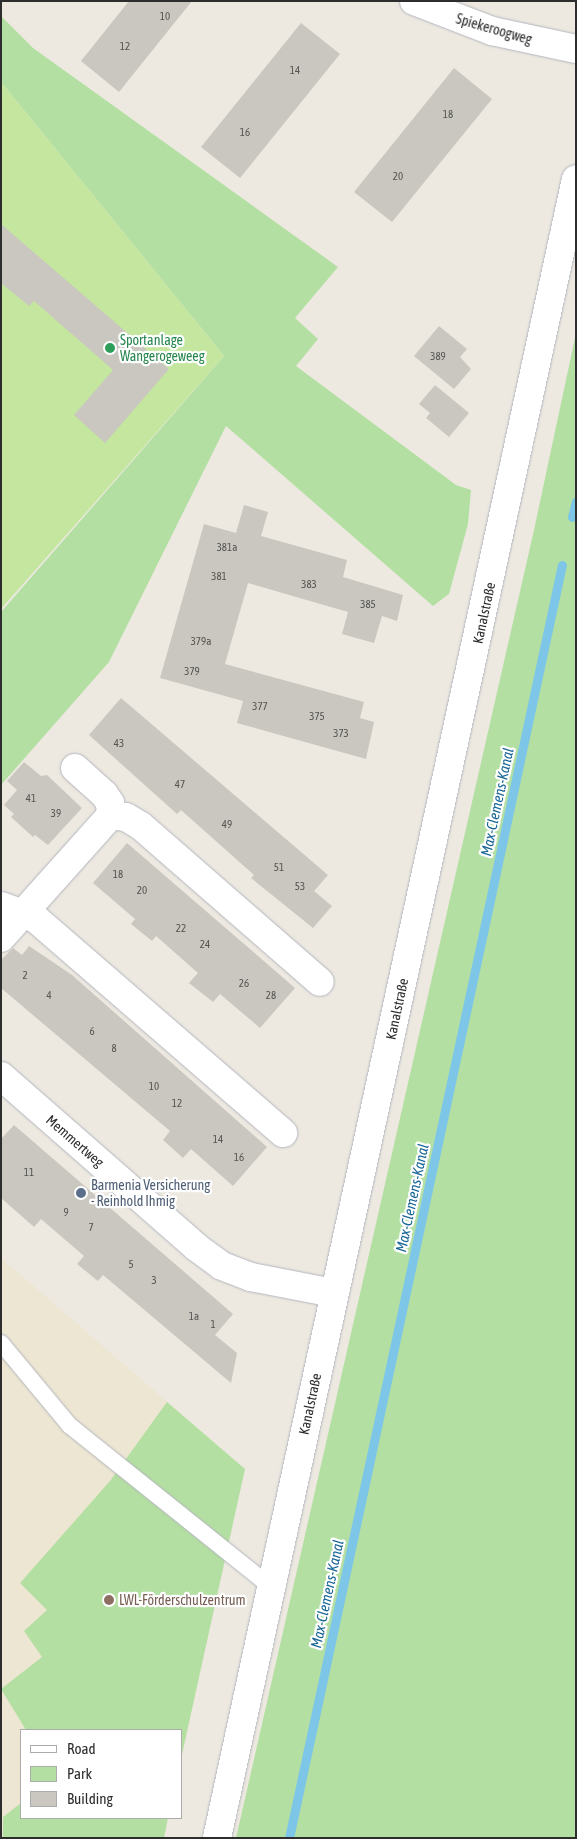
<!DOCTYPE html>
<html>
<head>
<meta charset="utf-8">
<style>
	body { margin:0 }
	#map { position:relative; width:577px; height:1839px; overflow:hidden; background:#ede9e1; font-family:"Asap Condensed",sans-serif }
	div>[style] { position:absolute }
	.education>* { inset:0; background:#ede6d2 }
	.green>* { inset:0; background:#b4dfa2 }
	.pitch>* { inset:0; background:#c4e69f }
	.stream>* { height:9px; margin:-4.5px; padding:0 4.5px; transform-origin:4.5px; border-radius:4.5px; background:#7dc6e7 }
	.building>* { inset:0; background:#c9c7bf }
	.roads { filter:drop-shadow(0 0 1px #b4b6bf) drop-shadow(0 0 1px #b4b6bf) }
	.lane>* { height:16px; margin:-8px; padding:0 8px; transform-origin:8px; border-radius:8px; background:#fff }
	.street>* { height:28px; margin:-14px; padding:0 14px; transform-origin:14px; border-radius:14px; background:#fff }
	.secondary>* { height:28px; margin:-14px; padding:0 14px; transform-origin:14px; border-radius:14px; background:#fff }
	.dots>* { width:14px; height:14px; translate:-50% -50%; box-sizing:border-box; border:2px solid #fff; border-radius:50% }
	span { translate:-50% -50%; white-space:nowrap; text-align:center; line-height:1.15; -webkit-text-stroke:4.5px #fff; paint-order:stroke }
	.number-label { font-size:11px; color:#545452 }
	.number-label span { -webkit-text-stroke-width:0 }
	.street-label { font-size:14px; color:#2d2d2d }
	.leisure-label { font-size:14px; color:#27864d }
	.left { translate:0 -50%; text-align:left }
	.service-label { font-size:14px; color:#4e5e75 }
	.education-label { font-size:14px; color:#785e54 }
	.water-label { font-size:15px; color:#186597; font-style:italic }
	.frame { position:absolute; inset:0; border:2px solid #2d2d2d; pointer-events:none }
	.legend { position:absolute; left:20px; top:1729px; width:162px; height:90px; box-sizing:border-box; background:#fff; border:1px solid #ababab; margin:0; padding:6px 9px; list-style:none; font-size:15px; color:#2d2d2d }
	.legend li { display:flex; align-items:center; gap:10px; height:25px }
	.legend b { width:25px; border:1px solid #ababab }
</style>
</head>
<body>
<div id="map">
	<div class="education">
		<i style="clip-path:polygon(1px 1258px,245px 1469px,181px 1759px,181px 1730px,21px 1730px,21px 1818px,168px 1818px,164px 1838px,1px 1838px)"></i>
	</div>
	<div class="green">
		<i style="clip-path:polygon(1px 16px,33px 48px,338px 267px,295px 318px,318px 339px,296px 366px,456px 485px,471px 490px,468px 524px,449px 594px,433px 606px,226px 426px,109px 662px,1px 785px,1px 612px,224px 356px,1px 82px)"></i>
		<i style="clip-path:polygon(576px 333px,576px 1838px,236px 1838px,534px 530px)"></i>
		<i style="clip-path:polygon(167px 1402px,245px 1469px,181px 1759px,181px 1730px,26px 1730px,1px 1689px,42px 1657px,24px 1631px,47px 1610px,20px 1583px,110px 1481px)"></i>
		<i style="clip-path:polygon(21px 1803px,21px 1818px,168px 1818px,164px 1838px,3px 1838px,3px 1817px)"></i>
	</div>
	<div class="pitch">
		<i style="clip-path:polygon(1px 82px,224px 356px,1px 609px)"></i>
	</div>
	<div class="stream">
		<i style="left:572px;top:517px;width:16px;rotate:-76deg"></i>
		<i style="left:289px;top:1838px;width:1302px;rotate:-77.9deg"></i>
	</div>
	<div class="building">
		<i style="clip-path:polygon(129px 1px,192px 1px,119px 92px,81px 61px)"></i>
		<i style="clip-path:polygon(301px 23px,340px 54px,240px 178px,201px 147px)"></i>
		<i style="clip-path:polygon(454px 68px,492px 99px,392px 222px,354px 192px)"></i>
		<i style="clip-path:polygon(1px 224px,169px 369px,105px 443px,74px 415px,113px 370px,34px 301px,29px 306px,1px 283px)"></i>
		<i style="clip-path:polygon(439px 326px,467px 349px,460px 357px,471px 369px,454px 389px,414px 356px)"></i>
		<i style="clip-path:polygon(435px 385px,469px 413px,449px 437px,426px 418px,430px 413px,419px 404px)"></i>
		<i style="clip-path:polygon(244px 505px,268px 512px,261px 536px,347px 560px,343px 577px,403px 595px,397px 621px,382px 616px,374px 643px,342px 634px,348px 612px,248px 583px,225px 664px,364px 702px,360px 718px,374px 722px,366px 759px,237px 723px,243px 701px,160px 678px,204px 524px,236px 533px)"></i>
		<i style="clip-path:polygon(121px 698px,328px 875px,314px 891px,332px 906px,313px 928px,251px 878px,254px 875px,181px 810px,177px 814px,89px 735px)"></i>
		<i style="clip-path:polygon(24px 762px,41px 776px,47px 775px,82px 808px,48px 845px,35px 835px,33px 837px,11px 817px,14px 814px,4px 805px,17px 790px,7px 781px)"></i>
		<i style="clip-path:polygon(127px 843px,295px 988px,260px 1028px,220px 994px,213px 1002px,189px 983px,198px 973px,156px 936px,152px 941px,131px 924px,135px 919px,93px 883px)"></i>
		<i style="clip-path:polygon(29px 946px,72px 975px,267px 1147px,233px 1186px,191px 1149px,183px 1158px,163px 1140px,170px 1131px,1px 988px,1px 960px,13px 948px,22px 955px)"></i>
		<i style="clip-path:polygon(14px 1125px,233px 1314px,215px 1335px,237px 1353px,231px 1383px,103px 1275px,98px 1281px,77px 1264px,84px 1256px,41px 1219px,34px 1227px,1px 1198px,1px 1139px)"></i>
	</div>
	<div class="roads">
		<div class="lane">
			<i style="left:1px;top:1343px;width:107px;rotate:50.3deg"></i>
			<i style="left:69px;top:1425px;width:259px;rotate:38.7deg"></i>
		</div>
		<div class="street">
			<i style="left:414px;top:1px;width:84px;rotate:21deg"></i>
			<i style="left:492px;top:31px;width:86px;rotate:12.1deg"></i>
			<i style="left:75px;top:768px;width:39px;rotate:42deg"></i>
			<i style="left:104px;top:794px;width:11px;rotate:56deg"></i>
			<i style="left:110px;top:803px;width:12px;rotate:85deg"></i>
			<i style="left:1px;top:906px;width:37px;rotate:20deg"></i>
			<i style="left:36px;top:919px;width:327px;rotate:40.9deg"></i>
			<i style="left:1px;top:938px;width:165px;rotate:-48.2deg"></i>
			<i style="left:111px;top:815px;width:15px;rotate:8deg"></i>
			<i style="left:126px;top:817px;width:17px;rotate:31deg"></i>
			<i style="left:141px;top:826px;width:237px;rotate:41.1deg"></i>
			<i style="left:1px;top:1076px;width:259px;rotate:41.2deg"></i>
			<i style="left:196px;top:1247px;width:32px;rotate:36deg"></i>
			<i style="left:222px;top:1266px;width:31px;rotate:21deg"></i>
			<i style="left:251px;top:1277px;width:84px;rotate:11deg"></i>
		</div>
		<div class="secondary">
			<i style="left:217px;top:1838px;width:1697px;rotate:-77.79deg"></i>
		</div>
	</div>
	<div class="dots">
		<i style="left:110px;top:348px;background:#2e9e5b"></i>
		<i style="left:81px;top:1193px;background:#5c6f8a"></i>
		<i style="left:109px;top:1600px;background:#8d6e63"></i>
	</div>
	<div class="number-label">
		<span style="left:165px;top:16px">10</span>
		<span style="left:125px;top:46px">12</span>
		<span style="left:295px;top:70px">14</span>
		<span style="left:448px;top:114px">18</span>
		<span style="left:245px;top:132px">16</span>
		<span style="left:398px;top:176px">20</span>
		<span style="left:438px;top:356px">389</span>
		<span style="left:227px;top:547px">381a</span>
		<span style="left:219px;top:576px">381</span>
		<span style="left:309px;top:584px">383</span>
		<span style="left:368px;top:604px">385</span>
		<span style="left:201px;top:641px">379a</span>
		<span style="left:192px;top:671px">379</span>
		<span style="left:260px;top:706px">377</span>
		<span style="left:317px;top:716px">375</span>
		<span style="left:341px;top:733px">373</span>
		<span style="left:119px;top:743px">43</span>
		<span style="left:180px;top:784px">47</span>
		<span style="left:31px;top:798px">41</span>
		<span style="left:56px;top:813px">39</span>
		<span style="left:227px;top:824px">49</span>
		<span style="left:279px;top:867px">51</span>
		<span style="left:118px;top:874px">18</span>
		<span style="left:300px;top:886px">53</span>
		<span style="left:142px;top:890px">20</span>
		<span style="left:181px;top:928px">22</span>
		<span style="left:205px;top:944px">24</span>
		<span style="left:25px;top:975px">2</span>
		<span style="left:244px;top:983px">26</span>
		<span style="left:49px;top:995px">4</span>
		<span style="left:271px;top:995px">28</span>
		<span style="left:92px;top:1031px">6</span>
		<span style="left:114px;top:1048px">8</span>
		<span style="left:154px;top:1086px">10</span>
		<span style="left:177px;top:1103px">12</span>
		<span style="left:218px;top:1139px">14</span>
		<span style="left:239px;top:1157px">16</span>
		<span style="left:29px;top:1172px">11</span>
		<span style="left:66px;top:1212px">9</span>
		<span style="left:91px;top:1227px">7</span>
		<span style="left:131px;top:1264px">5</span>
		<span style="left:154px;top:1280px">3</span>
		<span style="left:194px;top:1316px">1a</span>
		<span style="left:213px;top:1324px">1</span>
	</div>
	<div class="street-label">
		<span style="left:494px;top:29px;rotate:16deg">Spiekeroogweg</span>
		<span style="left:484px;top:613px;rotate:-78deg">Kanalstraße</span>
		<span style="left:397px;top:1009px;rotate:-78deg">Kanalstraße</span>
		<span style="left:75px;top:1141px;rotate:41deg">Memmertweg</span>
		<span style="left:310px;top:1404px;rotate:-78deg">Kanalstraße</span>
	</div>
	<div class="leisure-label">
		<span class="left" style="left:120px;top:348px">Sportanlage<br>Wangerogeweeg</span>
	</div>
	<div class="service-label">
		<span class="left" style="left:91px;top:1193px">Barmenia Versicherung<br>- Reinhold Ihmig</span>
	</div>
	<div class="education-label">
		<span class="left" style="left:119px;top:1600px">LWL-Förderschulzentrum</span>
	</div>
	<div class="water-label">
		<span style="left:497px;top:802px;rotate:-78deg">Max-Clemens-Kanal</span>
		<span style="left:412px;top:1198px;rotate:-78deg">Max-Clemens-Kanal</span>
		<span style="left:327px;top:1594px;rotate:-78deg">Max-Clemens-Kanal</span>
	</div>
	<div class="frame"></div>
	<ul class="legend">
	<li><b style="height:6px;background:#fff"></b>Road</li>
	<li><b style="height:14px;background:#b4dfa2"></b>Park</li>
	<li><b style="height:14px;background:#c9c7bf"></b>Building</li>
	</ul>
</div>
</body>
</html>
